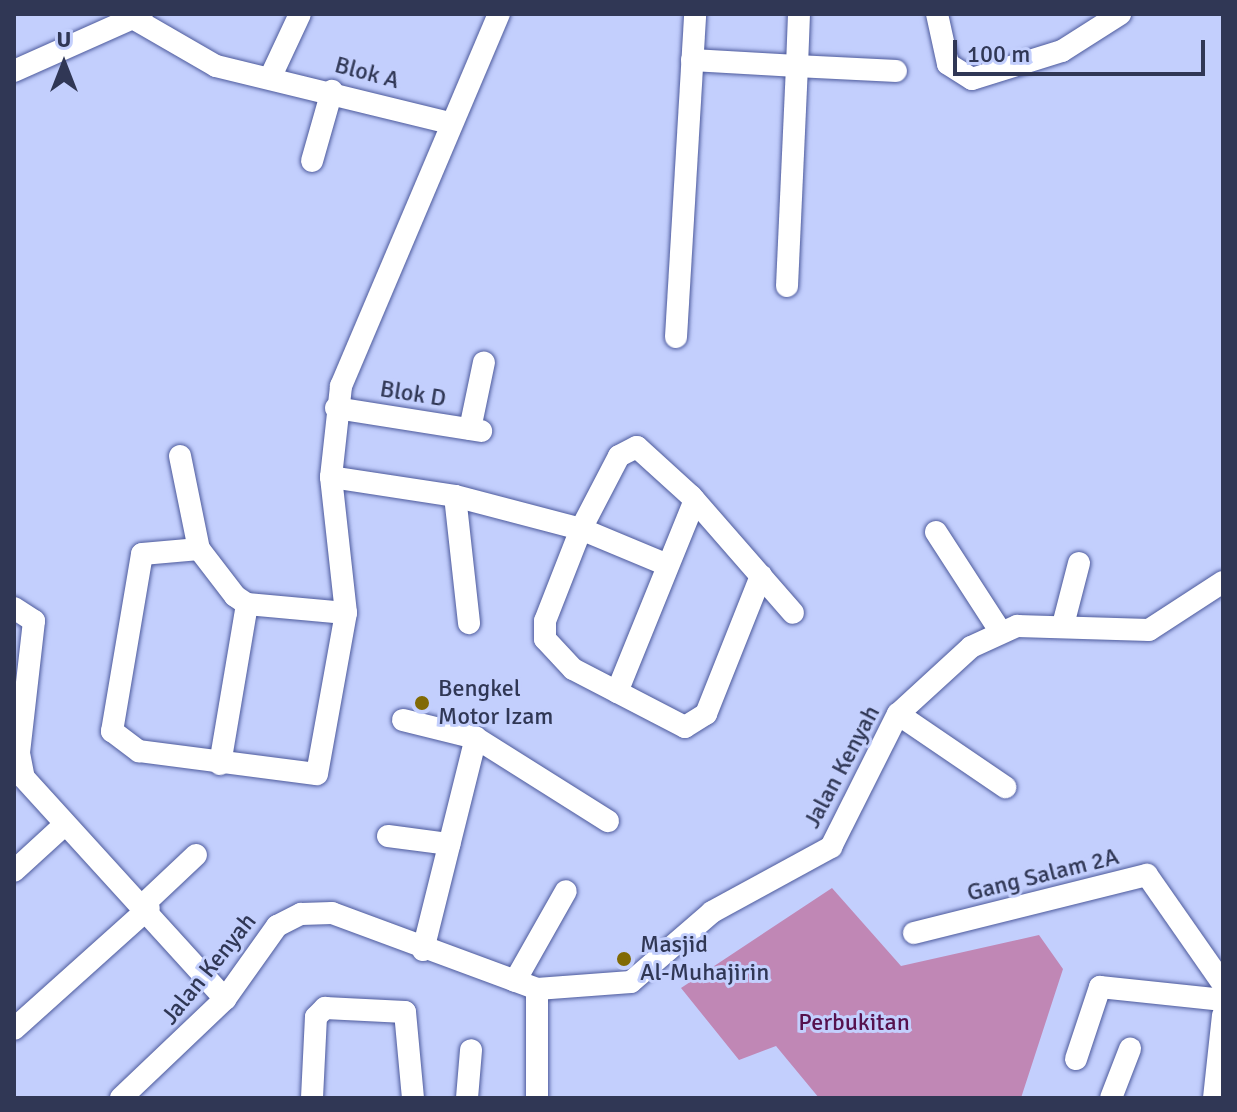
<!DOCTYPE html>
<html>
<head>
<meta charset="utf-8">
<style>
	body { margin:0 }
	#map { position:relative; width:1237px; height:1112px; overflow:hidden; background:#c3cffd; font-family:Signika,sans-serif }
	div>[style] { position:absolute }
	.forest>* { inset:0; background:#c087b5 }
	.roads { filter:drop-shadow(0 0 2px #4d5a9c) drop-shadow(0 0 2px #4d5a9c) }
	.minor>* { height:22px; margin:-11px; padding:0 11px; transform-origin:11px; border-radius:11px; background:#fff }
	.dots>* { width:22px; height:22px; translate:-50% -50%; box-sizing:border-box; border:4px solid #c3cffd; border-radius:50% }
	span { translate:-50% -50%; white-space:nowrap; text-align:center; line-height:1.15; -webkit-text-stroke:6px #c3cffd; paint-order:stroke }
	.street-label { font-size:24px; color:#303755 }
	.poi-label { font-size:24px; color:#303755 }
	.left { translate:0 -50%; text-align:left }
	.park-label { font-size:24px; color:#56114d }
	.frame { position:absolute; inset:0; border:16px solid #303755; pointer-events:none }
	.north { position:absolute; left:24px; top:24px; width:80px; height:80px; -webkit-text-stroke:6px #c3cffd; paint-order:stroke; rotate:0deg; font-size:22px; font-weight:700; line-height:32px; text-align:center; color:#303755 }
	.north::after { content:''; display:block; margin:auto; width:28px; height:36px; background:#303755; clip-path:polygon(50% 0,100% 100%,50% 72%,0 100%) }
	.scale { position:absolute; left:953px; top:40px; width:252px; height:36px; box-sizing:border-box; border:4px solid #303755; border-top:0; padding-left:10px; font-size:24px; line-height:28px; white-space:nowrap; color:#303755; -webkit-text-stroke:6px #c3cffd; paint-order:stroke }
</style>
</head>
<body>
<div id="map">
	<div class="forest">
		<i style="clip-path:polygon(832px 888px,901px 966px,1039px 935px,1063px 969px,1021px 1098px,819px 1098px,776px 1046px,739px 1060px,681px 988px)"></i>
	</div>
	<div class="roads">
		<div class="minor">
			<i style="left:937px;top:14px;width:51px;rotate:77.6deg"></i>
			<i style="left:948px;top:64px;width:28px;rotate:32deg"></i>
			<i style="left:972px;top:79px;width:94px;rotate:-17.3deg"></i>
			<i style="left:1062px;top:51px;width:69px;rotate:-32.5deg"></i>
			<i style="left:138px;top:21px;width:90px;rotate:30deg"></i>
			<i style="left:216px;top:66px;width:241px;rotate:13.7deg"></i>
			<i style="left:692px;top:60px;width:105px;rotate:3.3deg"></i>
			<i style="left:797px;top:66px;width:52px;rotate:-87.8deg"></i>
			<i style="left:14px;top:71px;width:140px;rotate:-24deg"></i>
			<i style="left:271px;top:76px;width:68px;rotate:-64.9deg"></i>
			<i style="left:312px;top:161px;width:73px;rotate:-74.1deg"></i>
			<i style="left:787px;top:286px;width:220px;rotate:-87.4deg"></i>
			<i style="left:797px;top:66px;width:99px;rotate:2.9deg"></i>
			<i style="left:676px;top:337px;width:324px;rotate:-86.6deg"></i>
			<i style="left:336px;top:408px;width:147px;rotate:9deg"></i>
			<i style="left:470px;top:429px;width:68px;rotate:-78.2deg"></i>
			<i style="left:180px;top:456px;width:95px;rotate:78.5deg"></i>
			<i style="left:199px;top:549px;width:59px;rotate:52.5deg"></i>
			<i style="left:235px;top:596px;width:14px;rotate:34deg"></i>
			<i style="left:247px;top:604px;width:99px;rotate:5.2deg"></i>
			<i style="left:331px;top:477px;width:125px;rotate:8.7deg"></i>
			<i style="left:455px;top:496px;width:130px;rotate:14.7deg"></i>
			<i style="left:581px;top:529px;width:82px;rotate:-62.5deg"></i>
			<i style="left:619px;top:456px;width:20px;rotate:-27deg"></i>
			<i style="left:637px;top:447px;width:73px;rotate:42.2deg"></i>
			<i style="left:691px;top:496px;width:155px;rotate:48.9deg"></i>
			<i style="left:455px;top:496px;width:128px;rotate:83.7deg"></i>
			<i style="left:936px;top:532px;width:118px;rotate:57.1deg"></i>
			<i style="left:199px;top:549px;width:57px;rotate:175deg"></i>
			<i style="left:142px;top:554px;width:180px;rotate:99.6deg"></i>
			<i style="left:112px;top:731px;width:34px;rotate:37deg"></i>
			<i style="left:139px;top:751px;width:179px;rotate:7.4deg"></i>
			<i style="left:317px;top:774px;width:164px;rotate:-79.8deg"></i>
			<i style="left:346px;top:613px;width:137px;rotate:-96.3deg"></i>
			<i style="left:331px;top:477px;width:92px;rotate:-83.7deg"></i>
			<i style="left:341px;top:386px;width:404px;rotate:-67deg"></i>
			<i style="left:665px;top:564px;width:91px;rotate:-157.4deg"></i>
			<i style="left:581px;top:529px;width:99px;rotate:111.4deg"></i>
			<i style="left:545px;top:621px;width:18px;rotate:90deg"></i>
			<i style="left:545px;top:639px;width:41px;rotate:47deg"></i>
			<i style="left:573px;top:669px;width:126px;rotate:27.4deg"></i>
			<i style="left:685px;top:727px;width:25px;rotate:-32deg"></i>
			<i style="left:706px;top:714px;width:149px;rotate:-68.3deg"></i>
			<i style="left:14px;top:608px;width:24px;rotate:33deg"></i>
			<i style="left:34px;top:621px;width:133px;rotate:96.5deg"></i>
			<i style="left:19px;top:753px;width:25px;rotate:79deg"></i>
			<i style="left:24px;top:778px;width:299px;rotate:47.7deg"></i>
			<i style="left:1063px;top:625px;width:64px;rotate:-75.5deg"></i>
			<i style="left:617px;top:692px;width:207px;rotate:-67.9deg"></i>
			<i style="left:898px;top:714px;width:130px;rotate:34.3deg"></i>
			<i style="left:403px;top:720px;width:75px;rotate:13.9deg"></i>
			<i style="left:476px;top:738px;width:156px;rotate:32.2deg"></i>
			<i style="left:220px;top:764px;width:162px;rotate:-80.4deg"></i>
			<i style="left:388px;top:836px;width:62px;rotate:7.5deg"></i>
			<i style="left:14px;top:871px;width:65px;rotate:-42.5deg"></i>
			<i style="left:145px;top:903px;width:70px;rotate:-43.3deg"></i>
			<i style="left:914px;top:933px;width:240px;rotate:-14deg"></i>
			<i style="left:1147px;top:875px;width:133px;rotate:55.1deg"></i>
			<i style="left:423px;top:950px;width:219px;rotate:-76deg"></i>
			<i style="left:515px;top:981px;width:103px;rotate:-60.5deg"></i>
			<i style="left:537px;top:989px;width:109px;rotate:90deg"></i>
			<i style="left:14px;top:1029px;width:181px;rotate:-41.9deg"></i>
			<i style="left:1076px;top:1059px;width:76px;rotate:-71.6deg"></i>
			<i style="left:1100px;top:987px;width:124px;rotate:6deg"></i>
			<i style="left:121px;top:1098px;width:144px;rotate:-43.6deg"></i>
			<i style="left:225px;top:999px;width:90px;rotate:-54.5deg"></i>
			<i style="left:277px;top:926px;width:27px;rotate:-27deg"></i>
			<i style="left:301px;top:914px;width:31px;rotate:-2deg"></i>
			<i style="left:332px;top:913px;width:219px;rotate:20.3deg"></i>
			<i style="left:537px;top:989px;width:94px;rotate:-4.3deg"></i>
			<i style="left:631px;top:982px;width:107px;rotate:-40.8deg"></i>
			<i style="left:712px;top:912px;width:136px;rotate:-28.6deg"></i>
			<i style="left:831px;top:847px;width:149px;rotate:-63.3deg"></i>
			<i style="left:898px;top:714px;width:99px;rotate:-42.5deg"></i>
			<i style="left:971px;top:647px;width:51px;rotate:-24.5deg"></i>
			<i style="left:1017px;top:626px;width:132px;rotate:1.7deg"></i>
			<i style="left:1149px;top:630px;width:88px;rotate:-33deg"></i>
			<i style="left:312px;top:1098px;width:81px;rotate:-87.2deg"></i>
			<i style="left:316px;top:1017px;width:13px;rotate:-45deg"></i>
			<i style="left:325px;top:1008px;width:80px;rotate:2.9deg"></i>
			<i style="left:405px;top:1012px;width:86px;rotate:84.7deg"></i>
			<i style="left:467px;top:1098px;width:48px;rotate:-85.2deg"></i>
			<i style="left:1111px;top:1098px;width:53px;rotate:-68.8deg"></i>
			<i style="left:1214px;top:1098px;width:83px;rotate:-83.8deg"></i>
		</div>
	</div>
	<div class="dots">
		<i style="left:422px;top:703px;background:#816a04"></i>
		<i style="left:624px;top:959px;background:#816a04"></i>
	</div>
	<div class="street-label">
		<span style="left:367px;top:73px;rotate:15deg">Blok A</span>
		<span style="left:413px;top:394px;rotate:9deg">Blok D</span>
		<span style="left:842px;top:767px;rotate:-62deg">Jalan Kenyah</span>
		<span style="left:1043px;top:875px;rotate:-14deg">Gang Salam 2A</span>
		<span style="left:209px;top:969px;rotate:-51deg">Jalan Kenyah</span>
	</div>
	<div class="poi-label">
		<span class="left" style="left:438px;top:703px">Bengkel<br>Motor Izam</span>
		<span class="left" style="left:640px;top:959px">Masjid<br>Al-Muhajirin</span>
	</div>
	<div class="park-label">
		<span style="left:854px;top:1023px">Perbukitan</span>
	</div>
	<div class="frame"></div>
	<div class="north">U</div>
	<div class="scale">100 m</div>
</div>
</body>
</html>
